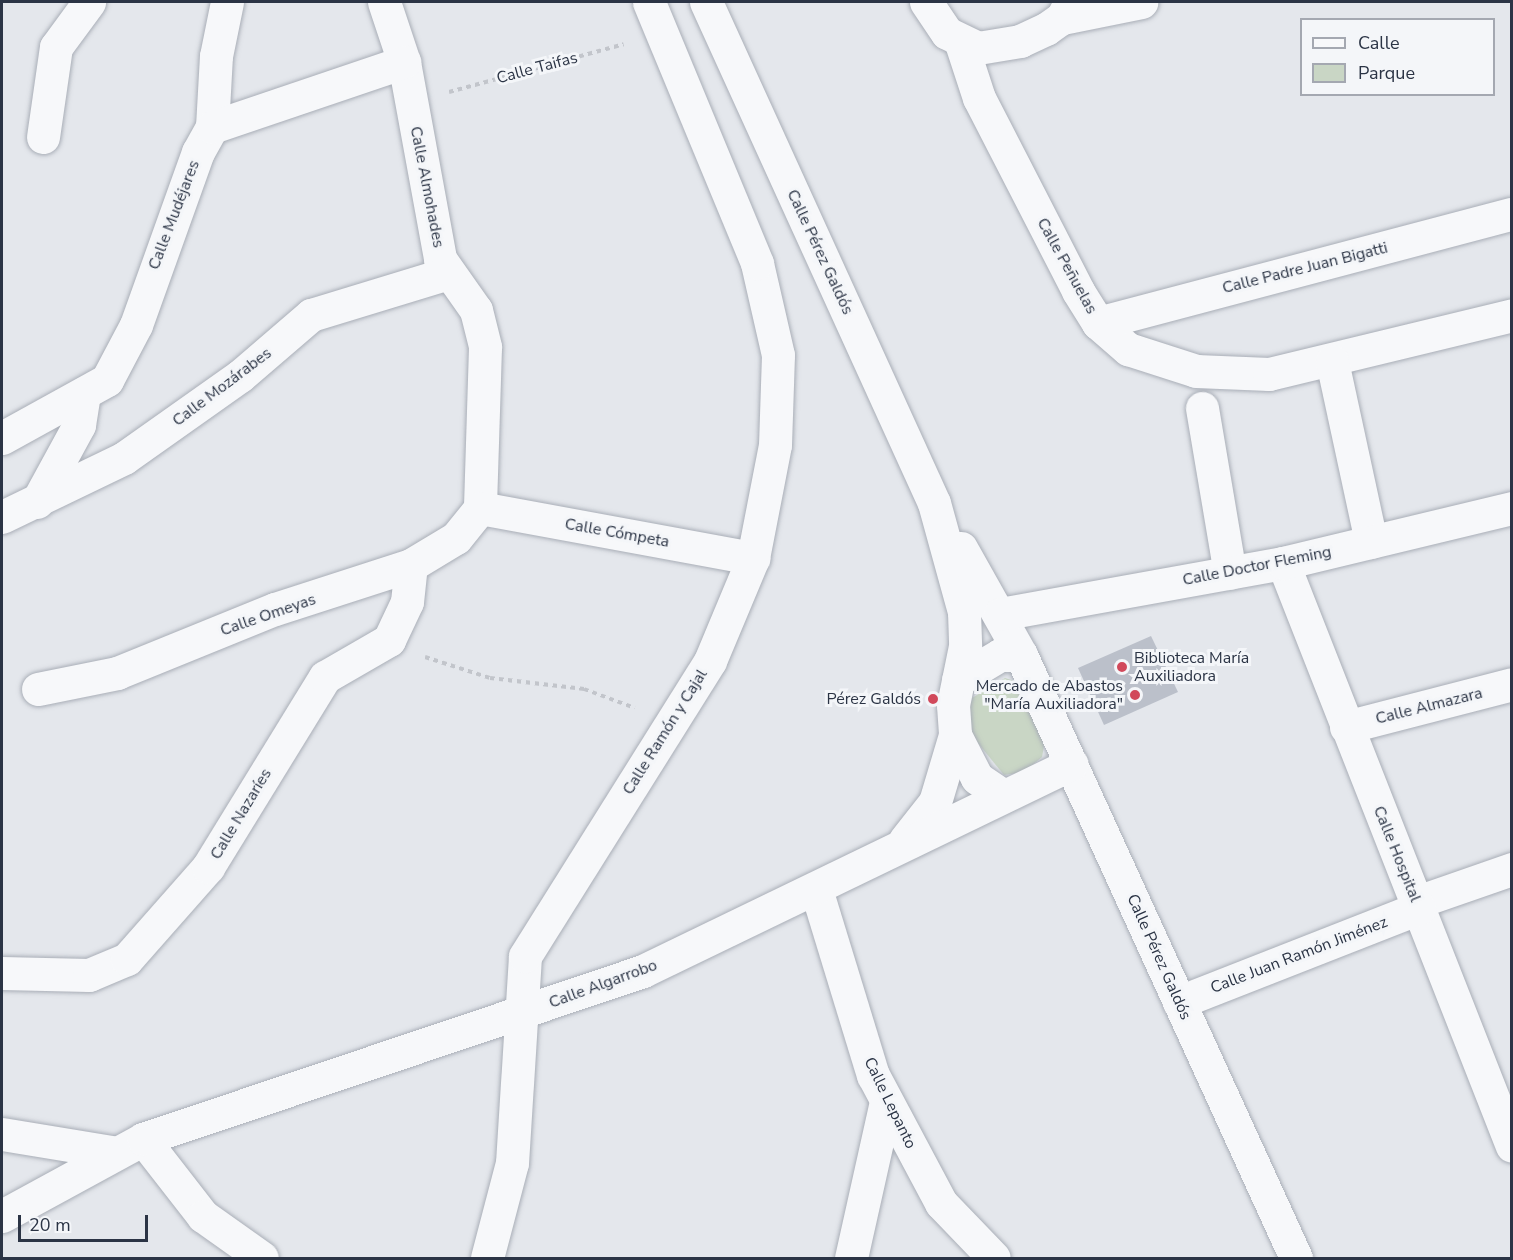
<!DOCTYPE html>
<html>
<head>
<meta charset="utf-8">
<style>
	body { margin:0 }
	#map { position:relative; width:1513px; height:1260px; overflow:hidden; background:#e4e7ec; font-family:"Nunito Sans",sans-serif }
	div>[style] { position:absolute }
	.green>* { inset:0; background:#c9d6c5 }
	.building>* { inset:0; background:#bbc0ca }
	.path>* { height:4px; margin-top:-2px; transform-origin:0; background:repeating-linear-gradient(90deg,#c2c5cb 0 4.5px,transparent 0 9px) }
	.roads { filter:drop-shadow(0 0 2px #a9aeb7) drop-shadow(0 0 2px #a9aeb7) }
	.minor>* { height:33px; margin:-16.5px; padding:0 16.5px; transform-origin:16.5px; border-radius:16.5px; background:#f7f8fa }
	.dots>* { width:16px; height:16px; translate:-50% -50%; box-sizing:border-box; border:3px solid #f4f6f9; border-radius:50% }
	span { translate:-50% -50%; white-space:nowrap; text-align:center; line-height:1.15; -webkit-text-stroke:6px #f4f6f9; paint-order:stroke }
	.street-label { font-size:16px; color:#2b3445 }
	.poi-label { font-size:16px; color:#2b3445 }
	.left { translate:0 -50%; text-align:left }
	.right { translate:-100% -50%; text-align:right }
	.frame { position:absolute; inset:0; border:3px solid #2b3445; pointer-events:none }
	.legend { position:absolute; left:1300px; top:18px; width:195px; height:78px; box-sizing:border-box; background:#f4f6f9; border:2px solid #a4a8b1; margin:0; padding:8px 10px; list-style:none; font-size:18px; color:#2b3445 }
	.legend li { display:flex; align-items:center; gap:12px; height:30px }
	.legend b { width:30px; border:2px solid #a4a8b1 }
	.scale { position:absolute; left:18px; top:1215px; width:130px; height:27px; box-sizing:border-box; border:3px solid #2b3445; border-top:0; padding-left:8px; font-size:18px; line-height:21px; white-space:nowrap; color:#2b3445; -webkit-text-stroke:4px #f4f6f9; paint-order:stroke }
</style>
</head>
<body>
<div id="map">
	<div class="green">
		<i style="clip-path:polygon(1005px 678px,1021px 683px,1046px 735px,1042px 757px,1024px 772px,1004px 775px,973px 737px,968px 714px,972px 698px)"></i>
	</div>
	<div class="building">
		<i style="clip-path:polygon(1151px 636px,1178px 692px,1104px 725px,1078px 668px)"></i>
	</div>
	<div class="path">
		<i style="left:449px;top:92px;width:181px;rotate:-15.3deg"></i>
		<i style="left:425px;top:657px;width:68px;rotate:17.9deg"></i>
		<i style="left:490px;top:678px;width:95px;rotate:6.7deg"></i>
		<i style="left:584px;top:689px;width:54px;rotate:20.4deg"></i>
	</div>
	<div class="roads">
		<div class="minor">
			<i style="left:384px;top:2px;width:63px;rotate:71.6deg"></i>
			<i style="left:404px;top:62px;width:200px;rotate:79.6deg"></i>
			<i style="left:440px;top:259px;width:62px;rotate:54.8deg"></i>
			<i style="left:476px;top:310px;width:38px;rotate:76deg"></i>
			<i style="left:485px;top:347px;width:161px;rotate:91.8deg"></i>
			<i style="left:706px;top:2px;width:550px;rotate:65.53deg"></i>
			<i style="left:934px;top:503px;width:113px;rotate:74.6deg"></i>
			<i style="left:964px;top:612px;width:34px;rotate:88deg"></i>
			<i style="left:965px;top:646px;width:60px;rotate:101.5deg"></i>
			<i style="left:953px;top:705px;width:30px;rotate:86deg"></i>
			<i style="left:955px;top:735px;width:48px;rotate:62.9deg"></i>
			<i style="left:977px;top:778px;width:32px;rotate:34deg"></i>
			<i style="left:926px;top:2px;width:37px;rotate:56deg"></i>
			<i style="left:947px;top:33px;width:34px;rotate:26deg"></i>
			<i style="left:978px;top:48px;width:43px;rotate:-9.5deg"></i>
			<i style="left:1020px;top:41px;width:29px;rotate:-25deg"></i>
			<i style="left:1046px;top:29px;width:19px;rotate:-35deg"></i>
			<i style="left:1062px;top:18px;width:18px;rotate:-63deg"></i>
			<i style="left:1062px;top:18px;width:81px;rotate:-11.4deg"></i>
			<i style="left:961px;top:43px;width:58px;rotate:71.9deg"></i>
			<i style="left:979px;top:98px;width:217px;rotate:62.8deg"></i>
			<i style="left:1078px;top:291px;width:38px;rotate:58deg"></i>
			<i style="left:1098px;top:323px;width:40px;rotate:41deg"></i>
			<i style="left:1128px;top:349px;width:71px;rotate:17.9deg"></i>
			<i style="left:1196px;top:371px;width:73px;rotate:2.4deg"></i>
			<i style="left:1269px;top:374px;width:250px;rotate:-13.6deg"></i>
			<i style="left:212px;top:127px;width:71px;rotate:-86.8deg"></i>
			<i style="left:216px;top:56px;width:55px;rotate:-78.5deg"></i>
			<i style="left:43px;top:137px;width:91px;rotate:-81.8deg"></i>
			<i style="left:56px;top:47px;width:56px;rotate:-53.7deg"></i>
			<i style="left:1098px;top:323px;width:428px;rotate:-14.8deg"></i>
			<i style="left:1332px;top:361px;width:185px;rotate:77.8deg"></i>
			<i style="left:1202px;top:408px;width:167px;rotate:80.4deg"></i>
			<i style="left:2px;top:438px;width:120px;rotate:-28.9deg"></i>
			<i style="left:107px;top:380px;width:62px;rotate:-62.2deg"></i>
			<i style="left:136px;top:325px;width:184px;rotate:-70.3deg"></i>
			<i style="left:198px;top:152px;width:29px;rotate:-61deg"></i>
			<i style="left:212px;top:127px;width:203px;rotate:-18.7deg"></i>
			<i style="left:37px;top:502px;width:88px;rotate:-61.4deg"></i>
			<i style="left:79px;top:425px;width:32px;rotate:-81deg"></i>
			<i style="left:480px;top:508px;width:278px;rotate:10.4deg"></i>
			<i style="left:2px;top:517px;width:136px;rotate:-25.8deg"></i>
			<i style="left:124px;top:458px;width:142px;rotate:-35.3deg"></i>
			<i style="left:240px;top:376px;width:94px;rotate:-40.7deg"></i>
			<i style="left:311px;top:315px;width:143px;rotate:-17deg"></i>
			<i style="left:961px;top:548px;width:123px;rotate:60.7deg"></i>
			<i style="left:1021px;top:655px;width:663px;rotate:65.48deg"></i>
			<i style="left:1283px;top:563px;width:626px;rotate:68.56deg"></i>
			<i style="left:1000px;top:614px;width:288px;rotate:-10.2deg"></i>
			<i style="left:1283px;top:563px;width:236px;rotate:-13.5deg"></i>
			<i style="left:958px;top:680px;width:49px;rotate:-30.8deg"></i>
			<i style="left:1000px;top:655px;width:21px"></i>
			<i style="left:38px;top:689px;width:81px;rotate:-11.4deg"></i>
			<i style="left:117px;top:673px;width:170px;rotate:-22.1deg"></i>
			<i style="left:275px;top:609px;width:143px;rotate:-17.9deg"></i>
			<i style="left:411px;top:565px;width:52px;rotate:-31deg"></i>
			<i style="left:456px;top:538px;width:38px;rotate:-51deg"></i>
			<i style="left:1346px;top:727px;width:171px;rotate:-14.5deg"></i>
			<i style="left:905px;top:840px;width:48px;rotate:-51.7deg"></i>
			<i style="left:935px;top:802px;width:70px;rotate:-73.4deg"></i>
			<i style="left:816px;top:889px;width:195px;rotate:73deg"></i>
			<i style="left:873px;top:1075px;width:145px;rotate:62deg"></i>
			<i style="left:941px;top:1203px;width:76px;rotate:46.1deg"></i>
			<i style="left:1417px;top:902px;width:101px;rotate:-19.2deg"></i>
			<i style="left:2px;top:973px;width:87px;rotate:1.3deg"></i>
			<i style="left:89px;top:975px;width:41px;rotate:-22.8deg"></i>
			<i style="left:127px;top:959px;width:123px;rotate:-48.6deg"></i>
			<i style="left:208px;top:867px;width:223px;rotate:-58.4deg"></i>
			<i style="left:325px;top:677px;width:74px;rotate:-30deg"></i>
			<i style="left:389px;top:640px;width:42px;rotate:-64.7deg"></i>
			<i style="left:407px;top:602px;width:37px;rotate:-84deg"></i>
			<i style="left:1179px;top:1002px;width:258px;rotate:-21.4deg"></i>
			<i style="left:2px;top:1134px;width:111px;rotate:9.3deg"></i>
			<i style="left:143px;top:1139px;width:98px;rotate:52.1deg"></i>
			<i style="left:203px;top:1216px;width:72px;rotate:35.4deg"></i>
			<i style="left:2px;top:1216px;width:161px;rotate:-28.6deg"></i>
			<i style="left:143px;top:1139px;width:527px;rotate:-18.57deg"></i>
			<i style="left:643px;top:971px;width:476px;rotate:-25.8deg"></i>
			<i style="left:487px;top:1258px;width:98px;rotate:-75.3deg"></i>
			<i style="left:512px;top:1163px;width:207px;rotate:-86.4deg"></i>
			<i style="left:525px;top:956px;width:348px;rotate:-57.9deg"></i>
			<i style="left:710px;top:661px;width:112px;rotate:-67.3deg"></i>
			<i style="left:753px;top:558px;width:115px;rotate:-79deg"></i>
			<i style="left:775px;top:445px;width:90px;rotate:-88.1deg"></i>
			<i style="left:778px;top:355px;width:94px;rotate:-102.9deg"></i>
			<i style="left:757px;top:263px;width:282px;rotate:-112.5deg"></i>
			<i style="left:851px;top:1258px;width:161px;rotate:-77.4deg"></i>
		</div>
	</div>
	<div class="dots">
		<i style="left:1122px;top:667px;background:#d1495b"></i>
		<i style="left:1135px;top:695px;background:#d1495b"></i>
		<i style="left:933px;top:699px;background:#d1495b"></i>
	</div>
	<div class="street-label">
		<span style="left:537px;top:68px;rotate:-15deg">Calle Taifas</span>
		<span style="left:427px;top:187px;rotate:79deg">Calle Almohades</span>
		<span style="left:174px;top:215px;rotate:-69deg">Calle Mudéjares</span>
		<span style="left:820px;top:252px;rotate:65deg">Calle Pérez Galdós</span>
		<span style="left:1067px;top:266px;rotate:61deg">Calle Peñuelas</span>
		<span style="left:1305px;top:268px;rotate:-14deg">Calle Padre Juan Bigatti</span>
		<span style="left:222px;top:387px;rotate:-37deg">Calle Mozárabes</span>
		<span style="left:617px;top:533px;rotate:10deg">Calle Cómpeta</span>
		<span style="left:1257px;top:566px;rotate:-11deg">Calle Doctor Fleming</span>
		<span style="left:268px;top:615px;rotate:-19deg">Calle Omeyas</span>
		<span style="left:1429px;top:706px;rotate:-14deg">Calle Almazara</span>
		<span style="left:665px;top:732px;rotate:-58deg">Calle Ramón y Cajal</span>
		<span style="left:241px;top:814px;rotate:-59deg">Calle Nazaríes</span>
		<span style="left:1397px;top:854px;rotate:68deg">Calle Hospital</span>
		<span style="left:1299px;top:955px;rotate:-21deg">Calle Juan Ramón Jiménez</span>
		<span style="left:1159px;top:957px;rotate:66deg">Calle Pérez Galdós</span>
		<span style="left:603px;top:984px;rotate:-20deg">Calle Algarrobo</span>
		<span style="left:890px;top:1103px;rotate:64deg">Calle Lepanto</span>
	</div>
	<div class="poi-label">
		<span class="left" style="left:1134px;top:667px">Biblioteca María<br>Auxiliadora</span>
		<span class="right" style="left:1123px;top:695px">Mercado de Abastos<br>"María Auxiliadora"</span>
		<span class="right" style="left:921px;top:699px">Pérez Galdós</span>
	</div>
	<div class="frame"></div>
	<ul class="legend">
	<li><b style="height:8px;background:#f7f8fa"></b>Calle</li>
	<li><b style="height:16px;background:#c9d6c5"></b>Parque</li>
	</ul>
	<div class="scale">20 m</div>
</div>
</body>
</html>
